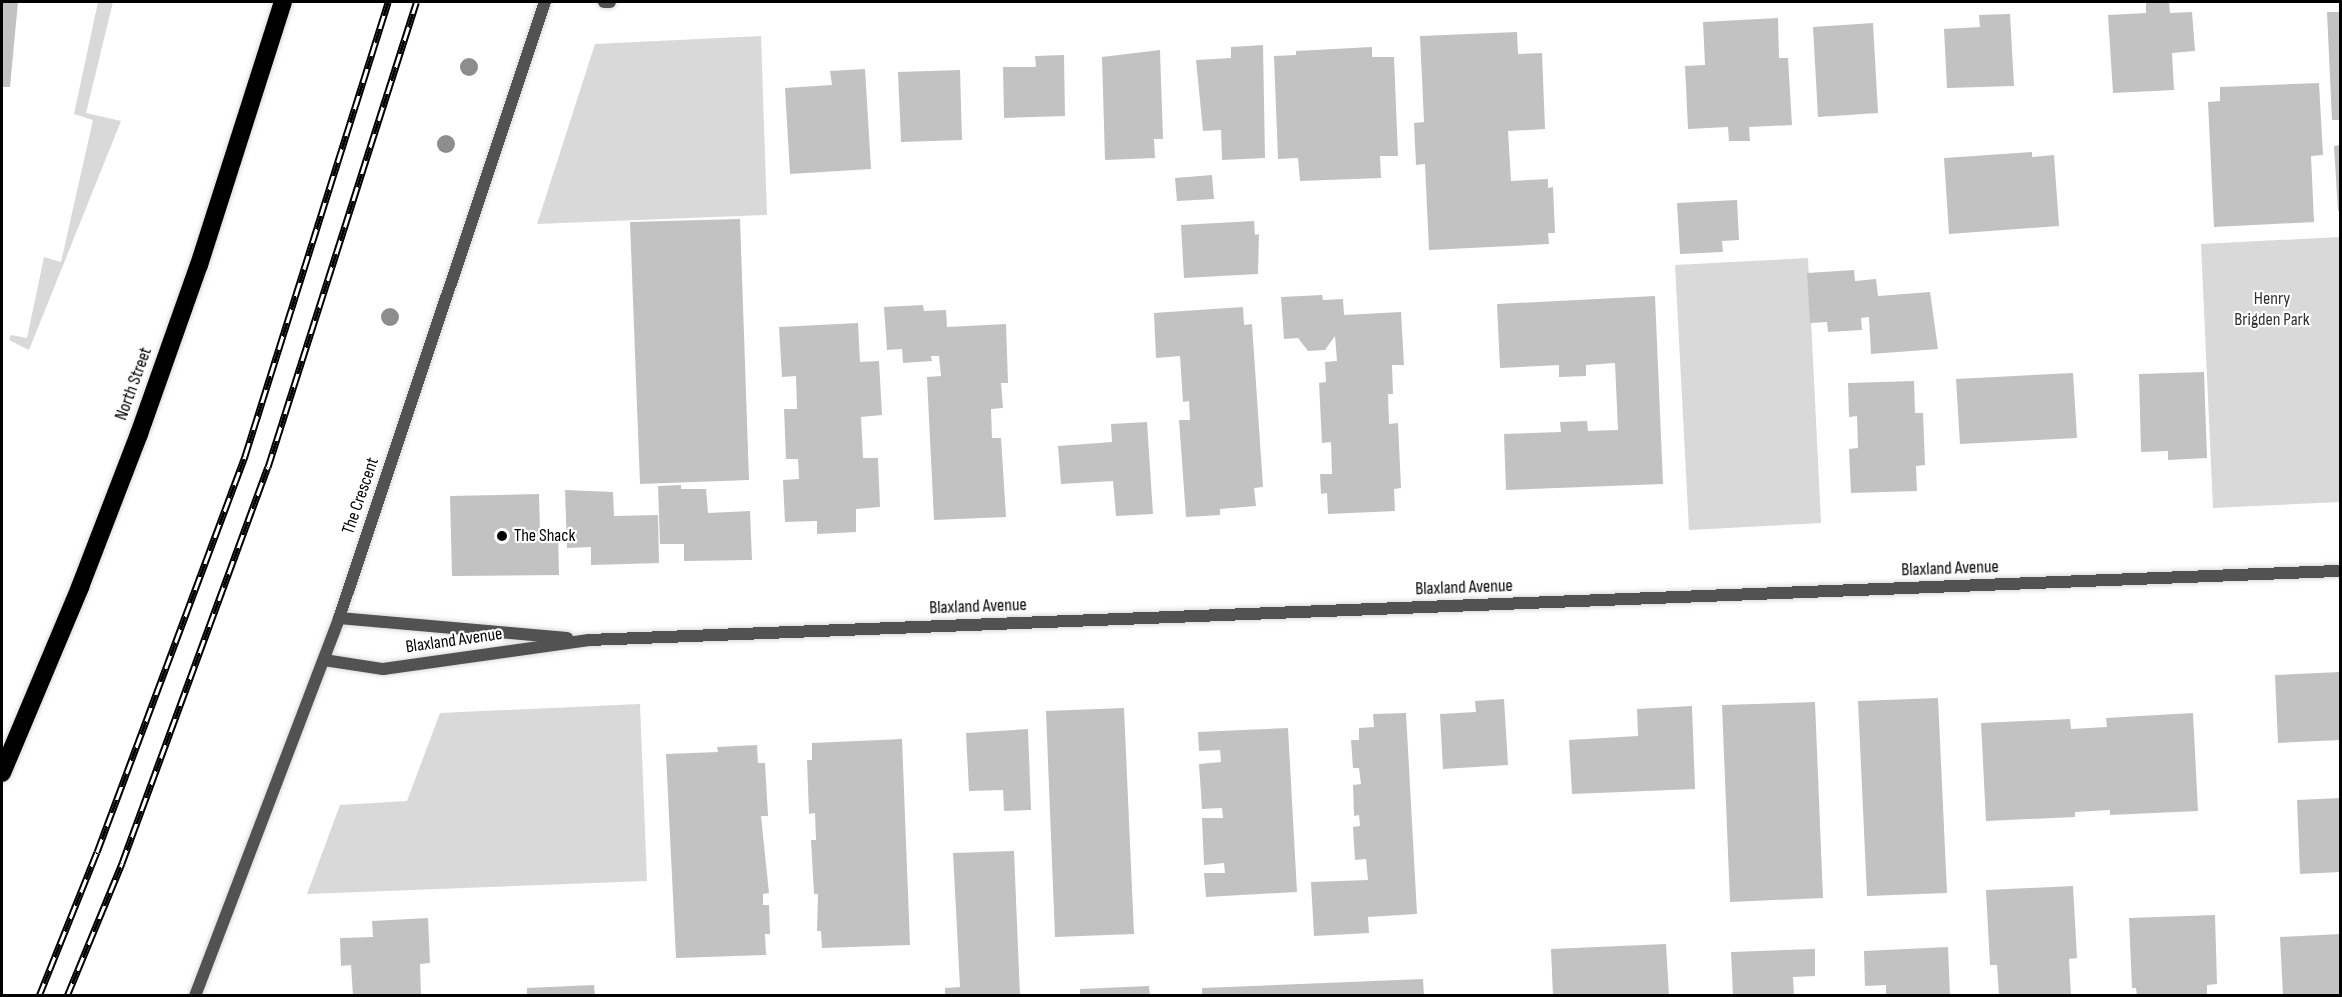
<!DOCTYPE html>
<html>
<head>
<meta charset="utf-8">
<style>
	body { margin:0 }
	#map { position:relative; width:2342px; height:997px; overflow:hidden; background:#fff; font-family:"Sofia Sans Condensed",sans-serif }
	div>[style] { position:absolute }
	.green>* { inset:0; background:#d9d9d9 }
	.building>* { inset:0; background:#c2c2c2 }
	.roads { filter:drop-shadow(0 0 2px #dbdbdb) drop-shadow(0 0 2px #dbdbdb) }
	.street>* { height:12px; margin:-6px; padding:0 6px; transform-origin:6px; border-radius:6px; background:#525252 }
	.highway>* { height:18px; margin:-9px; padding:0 9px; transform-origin:9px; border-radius:9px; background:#000 }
	.rail>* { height:7px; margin-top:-3.5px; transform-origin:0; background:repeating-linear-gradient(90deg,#fff 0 14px,#000 0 28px); box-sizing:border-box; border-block:2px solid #000 }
	.trees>* { width:18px; height:18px; margin:-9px; border-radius:50%; background:#8d8d8d }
	.dots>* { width:16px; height:16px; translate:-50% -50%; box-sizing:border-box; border:3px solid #fff; border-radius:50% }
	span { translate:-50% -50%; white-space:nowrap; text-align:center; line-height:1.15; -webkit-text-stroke:4.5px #fff; paint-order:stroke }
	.park-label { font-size:18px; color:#303030 }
	.street-label { font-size:18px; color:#000 }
	.poi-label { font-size:18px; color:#000 }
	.left { translate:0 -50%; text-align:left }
	.frame { position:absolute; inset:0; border:3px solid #000; pointer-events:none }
</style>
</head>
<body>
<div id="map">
	<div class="green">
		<i style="clip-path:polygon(98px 2px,113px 2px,86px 113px,121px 121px,29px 350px,9px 340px,11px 335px,27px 338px,44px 257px,61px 262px,93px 120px,74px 114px)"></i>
		<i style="clip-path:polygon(761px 36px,767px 215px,537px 224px,595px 44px)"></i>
		<i style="clip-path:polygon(2340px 237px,2340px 502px,2213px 508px,2201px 244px)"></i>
		<i style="clip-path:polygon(1808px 258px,1821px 523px,1689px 530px,1675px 265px)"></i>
		<i style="clip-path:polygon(640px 704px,647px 881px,307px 894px,340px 805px,407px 801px,440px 713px)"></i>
	</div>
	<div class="building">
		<i style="clip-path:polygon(2px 2px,18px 2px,10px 87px,2px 87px)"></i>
		<i style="clip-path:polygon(2146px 2px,2169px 2px,2170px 13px,2192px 12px,2195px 51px,2172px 53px,2174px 90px,2113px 93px,2108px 15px,2146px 13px)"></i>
		<i style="clip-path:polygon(2327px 12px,2340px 12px,2340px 120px,2332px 120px)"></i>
		<i style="clip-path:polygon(2010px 14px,2014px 86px,1947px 88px,1944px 29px,1980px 27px,1979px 15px)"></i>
		<i style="clip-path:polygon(1778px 18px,1779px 58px,1788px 58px,1792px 125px,1749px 127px,1750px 141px,1729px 141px,1728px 127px,1688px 129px,1685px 66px,1705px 65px,1703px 22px)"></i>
		<i style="clip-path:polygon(1873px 23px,1878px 113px,1818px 117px,1813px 27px)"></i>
		<i style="clip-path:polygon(1517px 32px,1518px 54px,1542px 53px,1545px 129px,1508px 131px,1511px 181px,1548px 179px,1548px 188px,1553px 187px,1555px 233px,1548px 233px,1549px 244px,1429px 250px,1425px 164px,1416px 165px,1414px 123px,1424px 122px,1420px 36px)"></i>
		<i style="clip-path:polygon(1263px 45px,1265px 158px,1222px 160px,1221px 130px,1203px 131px,1196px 60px,1231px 58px,1231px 47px)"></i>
		<i style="clip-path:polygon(1372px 47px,1372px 57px,1394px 57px,1398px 156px,1380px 156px,1381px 178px,1300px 181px,1298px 158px,1278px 159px,1274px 56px,1296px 55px,1296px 51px)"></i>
		<i style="clip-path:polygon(1160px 50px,1163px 139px,1154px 139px,1155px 158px,1105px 160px,1102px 57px)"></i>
		<i style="clip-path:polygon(1064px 55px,1065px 116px,1004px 118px,1003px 67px,1036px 67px,1035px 56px)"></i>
		<i style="clip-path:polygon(865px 69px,871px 169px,790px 174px,785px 88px,832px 85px,830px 71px)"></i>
		<i style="clip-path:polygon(960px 70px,962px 140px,901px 142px,898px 72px)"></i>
		<i style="clip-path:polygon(2319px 83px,2323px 155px,2311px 156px,2314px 222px,2214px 227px,2208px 102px,2220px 101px,2220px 87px)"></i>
		<i style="clip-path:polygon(2340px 145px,2340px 211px,2338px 211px,2334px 146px)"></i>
		<i style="clip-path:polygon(2032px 152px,2032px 157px,2054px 155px,2059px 226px,1949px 234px,1944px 158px)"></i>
		<i style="clip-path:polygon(1212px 175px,1214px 199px,1177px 201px,1175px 178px)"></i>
		<i style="clip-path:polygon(1737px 200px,1739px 240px,1722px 241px,1723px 252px,1680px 254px,1677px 203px)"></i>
		<i style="clip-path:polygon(740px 219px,749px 480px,640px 484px,630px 222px)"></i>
		<i style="clip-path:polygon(1254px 221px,1255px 235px,1259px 234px,1258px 274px,1184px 278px,1181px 225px)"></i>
		<i style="clip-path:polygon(1854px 270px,1855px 281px,1876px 279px,1878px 296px,1930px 292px,1938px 349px,1871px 354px,1869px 317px,1861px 318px,1862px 330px,1828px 332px,1827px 322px,1810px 323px,1807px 273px)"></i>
		<i style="clip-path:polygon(1322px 295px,1323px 300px,1343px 299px,1344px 315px,1401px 312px,1404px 365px,1392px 365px,1393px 394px,1388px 394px,1389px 424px,1398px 423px,1401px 488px,1394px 489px,1395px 511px,1328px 514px,1327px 493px,1321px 494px,1320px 474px,1332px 474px,1331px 442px,1322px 443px,1319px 383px,1326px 382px,1325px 362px,1337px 361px,1335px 336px,1325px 350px,1308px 351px,1298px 338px,1284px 339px,1281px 297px)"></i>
		<i style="clip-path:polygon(1655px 296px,1663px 484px,1506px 490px,1504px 434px,1561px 432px,1560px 422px,1587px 421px,1588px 431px,1618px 430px,1615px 363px,1586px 365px,1586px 376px,1559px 377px,1559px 365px,1500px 368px,1497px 304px)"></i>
		<i style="clip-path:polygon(923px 305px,924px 311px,946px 310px,947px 327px,1006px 324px,1008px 383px,1001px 383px,1003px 408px,991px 409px,992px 438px,1001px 438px,1006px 517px,934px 520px,927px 377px,941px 376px,939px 356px,931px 356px,932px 361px,903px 363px,902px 349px,887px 350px,884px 307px)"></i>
		<i style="clip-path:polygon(1243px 307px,1244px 325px,1252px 324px,1263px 487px,1254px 488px,1256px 506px,1220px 509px,1220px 515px,1186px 517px,1179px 420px,1190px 420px,1189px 401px,1183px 402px,1180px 356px,1156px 358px,1154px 313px)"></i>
		<i style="clip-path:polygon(858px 323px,860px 362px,879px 361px,882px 415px,861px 417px,863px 458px,878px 458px,880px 507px,856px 509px,856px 532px,817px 534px,817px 521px,785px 522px,783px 480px,799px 479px,798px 459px,786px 459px,784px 409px,797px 409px,796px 376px,782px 377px,779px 327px)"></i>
		<i style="clip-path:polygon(2204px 372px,2207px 458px,2168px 460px,2168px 451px,2141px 452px,2139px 374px)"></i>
		<i style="clip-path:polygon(2073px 373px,2077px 438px,1960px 444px,1956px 379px)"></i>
		<i style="clip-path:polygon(1914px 381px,1915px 413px,1923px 413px,1925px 465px,1916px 466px,1917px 491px,1851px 493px,1849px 449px,1858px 448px,1857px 416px,1849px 417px,1848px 383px)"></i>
		<i style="clip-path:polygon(1147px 422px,1153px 514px,1116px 516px,1113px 481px,1061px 484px,1058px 446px,1112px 442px,1111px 424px)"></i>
		<i style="clip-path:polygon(681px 485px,681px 489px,706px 489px,708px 513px,750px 511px,752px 560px,684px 561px,684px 544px,660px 544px,658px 486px)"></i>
		<i style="clip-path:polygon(565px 490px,613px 492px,614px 516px,658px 515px,659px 563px,591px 565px,591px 547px,567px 548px)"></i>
		<i style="clip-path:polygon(539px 494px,540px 532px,558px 532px,559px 575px,452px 576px,450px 496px)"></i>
		<i style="clip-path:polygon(2340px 672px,2340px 740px,2278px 743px,2275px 675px)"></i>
		<i style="clip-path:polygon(1938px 698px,1947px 893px,1867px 896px,1858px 701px)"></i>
		<i style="clip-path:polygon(1504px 699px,1508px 765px,1443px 769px,1440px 714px,1476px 712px,1475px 701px)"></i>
		<i style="clip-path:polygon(1815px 702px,1823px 898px,1730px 902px,1722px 705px)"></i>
		<i style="clip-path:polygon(1692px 706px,1695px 789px,1572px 794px,1569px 740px,1638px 736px,1637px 709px)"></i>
		<i style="clip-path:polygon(1124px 708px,1134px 934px,1055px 937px,1046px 711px)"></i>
		<i style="clip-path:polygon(1406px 713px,1417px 914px,1368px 917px,1369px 933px,1314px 936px,1311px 882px,1368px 880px,1366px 859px,1355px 860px,1353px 827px,1360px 826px,1359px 815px,1354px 816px,1353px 785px,1361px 784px,1359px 768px,1353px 768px,1351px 740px,1359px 740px,1359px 728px,1374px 727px,1373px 714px)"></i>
		<i style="clip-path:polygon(2193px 713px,2198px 811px,2110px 815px,2110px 810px,2075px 812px,2075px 817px,1986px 821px,1981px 723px,2070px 719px,2071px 729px,2107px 727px,2106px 718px)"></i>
		<i style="clip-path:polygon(1288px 728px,1297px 892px,1206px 897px,1204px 873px,1225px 873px,1224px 863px,1204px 865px,1202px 818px,1223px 818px,1222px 808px,1202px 809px,1199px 764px,1221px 762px,1220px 750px,1199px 751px,1198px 732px)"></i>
		<i style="clip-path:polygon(1028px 729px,1031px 810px,1004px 811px,1003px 790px,969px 791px,966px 733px)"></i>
		<i style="clip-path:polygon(902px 739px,910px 945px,822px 948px,821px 931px,817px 931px,818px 894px,814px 894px,811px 840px,816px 840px,815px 813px,809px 814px,807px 760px,812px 760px,812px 743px)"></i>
		<i style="clip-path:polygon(757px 745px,758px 763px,765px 763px,768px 816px,761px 816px,769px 893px,763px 894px,763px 905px,769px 905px,770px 934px,765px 934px,766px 955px,676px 958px,666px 754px,718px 752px,717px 747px)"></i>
		<i style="clip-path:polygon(2340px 798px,2340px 872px,2300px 874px,2297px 800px)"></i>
		<i style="clip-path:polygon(1014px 851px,1020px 996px,945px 996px,945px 988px,960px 987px,953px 853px)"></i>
		<i style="clip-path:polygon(2073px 886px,2077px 958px,2069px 959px,2071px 996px,1999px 996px,1997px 965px,1990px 965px,1986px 890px)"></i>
		<i style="clip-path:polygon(2215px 915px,2217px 984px,2207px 985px,2207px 996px,2137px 996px,2136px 988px,2132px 988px,2129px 918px)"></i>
		<i style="clip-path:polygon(428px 918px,430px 963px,420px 964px,421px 996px,353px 996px,351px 965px,341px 966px,340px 938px,373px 937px,372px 921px)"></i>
		<i style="clip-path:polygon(2340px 934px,2340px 996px,2283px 996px,2280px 937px)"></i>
		<i style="clip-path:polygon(1666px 944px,1669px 996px,1553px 996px,1551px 949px)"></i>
		<i style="clip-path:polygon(1948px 947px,1950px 996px,1886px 996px,1886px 985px,1865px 986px,1864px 951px)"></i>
		<i style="clip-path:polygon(1815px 949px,1815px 976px,1793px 977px,1794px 996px,1733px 996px,1731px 952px)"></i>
		<i style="clip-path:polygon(1423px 979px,1424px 996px,1202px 996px,1202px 988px)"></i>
		<i style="clip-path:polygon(594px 985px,595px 996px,527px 996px,527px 988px)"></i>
		<i style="clip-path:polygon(1149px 986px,1150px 996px,1080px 996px,1080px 989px)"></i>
	</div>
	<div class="roads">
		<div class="street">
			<i style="left:604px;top:2px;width:6px"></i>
			<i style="left:339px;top:618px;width:229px;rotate:5deg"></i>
			<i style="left:324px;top:660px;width:60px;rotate:8.7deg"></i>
			<i style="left:383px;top:669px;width:208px;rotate:-8deg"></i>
			<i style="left:589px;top:640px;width:1752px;rotate:-2.26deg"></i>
			<i style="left:195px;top:996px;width:404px;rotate:-69.1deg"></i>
			<i style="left:339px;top:618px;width:650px;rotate:-71.51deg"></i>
		</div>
		<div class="highway">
			<i style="left:2px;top:773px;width:202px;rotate:-67.2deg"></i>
			<i style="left:80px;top:587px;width:164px;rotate:-68.9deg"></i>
			<i style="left:139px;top:434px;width:179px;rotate:-70.5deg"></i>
			<i style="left:199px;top:265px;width:276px;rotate:-72.3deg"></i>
		</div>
	</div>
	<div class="rail">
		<i style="left:39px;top:996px;width:155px;rotate:-68.1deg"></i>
		<i style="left:97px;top:852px;width:423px;rotate:-69.5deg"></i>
		<i style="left:245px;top:456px;width:476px;rotate:-72.5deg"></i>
		<i style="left:67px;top:996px;width:144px;rotate:-67.5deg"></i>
		<i style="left:122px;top:863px;width:422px;rotate:-69.8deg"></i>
		<i style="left:268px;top:467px;width:488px;rotate:-72.3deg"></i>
	</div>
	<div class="trees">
		<i style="left:469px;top:67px"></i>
		<i style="left:446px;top:144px"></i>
		<i style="left:390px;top:317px"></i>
	</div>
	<div class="dots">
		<i style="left:502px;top:536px;background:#000"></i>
	</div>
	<div class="park-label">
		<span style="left:2272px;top:310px">Henry<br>Brigden Park</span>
	</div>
	<div class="street-label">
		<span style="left:134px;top:384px;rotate:-70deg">North Street</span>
		<span style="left:361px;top:496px;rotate:-71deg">The Crescent</span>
		<span style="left:1950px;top:569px;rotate:-2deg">Blaxland Avenue</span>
		<span style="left:1464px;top:588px;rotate:-2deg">Blaxland Avenue</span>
		<span style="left:978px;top:607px;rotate:-2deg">Blaxland Avenue</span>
		<span style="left:454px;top:641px;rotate:-8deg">Blaxland Avenue</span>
	</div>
	<div class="poi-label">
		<span class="left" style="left:514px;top:536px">The Shack</span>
	</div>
	<div class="frame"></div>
</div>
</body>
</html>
